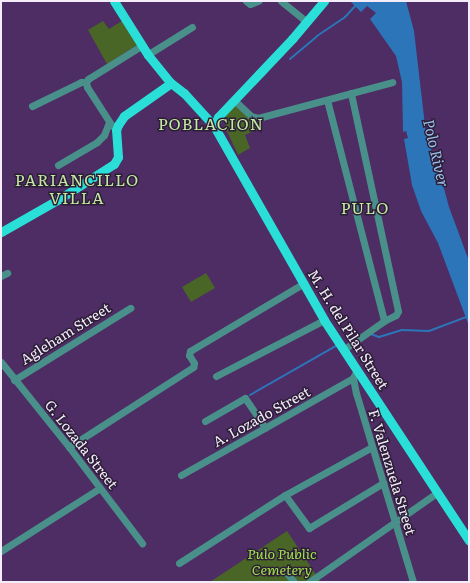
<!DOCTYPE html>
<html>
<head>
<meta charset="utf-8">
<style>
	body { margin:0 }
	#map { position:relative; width:470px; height:583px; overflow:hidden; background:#4e2c64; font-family:Literata,serif }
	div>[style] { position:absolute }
	.green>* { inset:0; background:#496626 }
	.water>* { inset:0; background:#2c75b9 }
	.stream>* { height:2px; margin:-1px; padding:0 1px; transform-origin:1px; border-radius:1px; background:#2c75b9 }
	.minor>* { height:7px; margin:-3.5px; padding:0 3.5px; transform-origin:3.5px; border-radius:3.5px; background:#49908b }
	.major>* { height:9px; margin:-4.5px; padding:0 4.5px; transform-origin:4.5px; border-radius:4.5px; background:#29dfd7 }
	span { translate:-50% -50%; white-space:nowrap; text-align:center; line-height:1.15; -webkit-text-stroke:3px #2c1e37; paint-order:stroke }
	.street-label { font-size:14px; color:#f4ecfa }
	.park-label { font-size:14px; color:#a1e24c; font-style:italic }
	.water-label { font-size:15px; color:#99c2ee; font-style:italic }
	.quarter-label { font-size:16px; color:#c5e8a2; letter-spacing:1px }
	.frame { position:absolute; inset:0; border:2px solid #f4ecfa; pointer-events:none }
</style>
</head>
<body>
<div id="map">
	<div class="green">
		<i style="clip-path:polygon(103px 21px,109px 29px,122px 21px,137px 45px,107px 64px,88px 30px)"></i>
		<i style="clip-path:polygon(235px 104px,251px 119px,258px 129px,245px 135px,250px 148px,238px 155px,225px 127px,226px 114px)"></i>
		<i style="clip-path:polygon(206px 273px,215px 288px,191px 302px,182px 287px)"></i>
		<i style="clip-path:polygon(287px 531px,321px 582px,210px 582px)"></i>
	</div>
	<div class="water">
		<i style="clip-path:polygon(350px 1px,406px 1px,414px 31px,426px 134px,442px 181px,449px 207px,469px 261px,469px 326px,438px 243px,421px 211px,412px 185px,404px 139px,408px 138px,406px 131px,403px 132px,402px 82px,396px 56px,370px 19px,376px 13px,367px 6px,361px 12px)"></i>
	</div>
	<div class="stream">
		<i style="left:290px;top:59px;width:35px;rotate:-40deg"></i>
		<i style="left:317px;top:36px;width:34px;rotate:-34deg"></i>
		<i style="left:345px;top:17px;width:22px;rotate:-47deg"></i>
		<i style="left:371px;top:334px;width:9px;rotate:21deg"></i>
		<i style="left:379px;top:337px;width:24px;rotate:-17deg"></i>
		<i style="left:402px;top:330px;width:27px;rotate:2deg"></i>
		<i style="left:429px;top:331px;width:43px;rotate:-20.6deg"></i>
		<i style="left:250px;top:395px;width:99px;rotate:-29.7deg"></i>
	</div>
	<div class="minor">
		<i style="left:246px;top:1px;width:5px;rotate:37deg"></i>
		<i style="left:250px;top:4px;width:9px;rotate:-21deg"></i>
		<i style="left:281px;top:1px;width:33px;rotate:39deg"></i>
		<i style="left:147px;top:55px;width:53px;rotate:-31.9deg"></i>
		<i style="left:86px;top:82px;width:4px;rotate:-56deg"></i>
		<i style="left:88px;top:79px;width:62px;rotate:-31.9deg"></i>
		<i style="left:86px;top:82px;width:5px;rotate:79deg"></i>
		<i style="left:87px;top:87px;width:46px;rotate:57.3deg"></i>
		<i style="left:234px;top:100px;width:23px;rotate:43deg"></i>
		<i style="left:251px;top:116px;width:7px;rotate:16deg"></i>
		<i style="left:258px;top:118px;width:139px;rotate:-15deg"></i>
		<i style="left:327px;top:100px;width:228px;rotate:75.5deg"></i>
		<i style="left:32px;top:106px;width:55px;rotate:-26.1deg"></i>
		<i style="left:81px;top:82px;width:5px"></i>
		<i style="left:58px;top:165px;width:45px;rotate:-30.5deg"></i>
		<i style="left:97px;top:142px;width:10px;rotate:-45deg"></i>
		<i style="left:104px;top:135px;width:14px;rotate:-69deg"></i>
		<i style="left:1px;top:276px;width:7px;rotate:-27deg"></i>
		<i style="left:343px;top:350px;width:50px;rotate:-35.3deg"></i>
		<i style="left:384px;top:321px;width:13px;rotate:-27deg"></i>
		<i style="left:396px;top:315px;width:4px;rotate:-63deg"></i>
		<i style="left:398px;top:311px;width:223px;rotate:-102.2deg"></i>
		<i style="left:1px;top:362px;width:109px;rotate:51.3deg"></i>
		<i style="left:69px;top:447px;width:121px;rotate:52.8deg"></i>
		<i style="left:357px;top:370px;width:9px;rotate:117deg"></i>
		<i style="left:353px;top:378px;width:15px;rotate:79deg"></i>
		<i style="left:356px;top:393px;width:197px;rotate:73.2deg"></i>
		<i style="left:216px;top:376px;width:122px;rotate:-27.4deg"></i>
		<i style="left:14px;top:380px;width:137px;rotate:-31.8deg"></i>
		<i style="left:205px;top:421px;width:46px;rotate:-29.9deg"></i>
		<i style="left:245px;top:398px;width:36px;rotate:56deg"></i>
		<i style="left:69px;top:447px;width:148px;rotate:-32.8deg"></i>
		<i style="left:193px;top:367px;width:4px;rotate:-76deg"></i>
		<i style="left:194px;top:363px;width:9px;rotate:-122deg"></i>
		<i style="left:189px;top:355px;width:4px;rotate:-76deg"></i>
		<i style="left:190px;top:351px;width:133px;rotate:-30.8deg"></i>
		<i style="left:181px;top:475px;width:197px;rotate:-29.4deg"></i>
		<i style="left:285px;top:495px;width:41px;rotate:54deg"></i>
		<i style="left:309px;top:528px;width:87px;rotate:-31.3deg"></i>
		<i style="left:1px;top:551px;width:117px;rotate:-32.5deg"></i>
		<i style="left:179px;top:563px;width:126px;rotate:-32.7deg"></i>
		<i style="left:285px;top:495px;width:99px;rotate:-28.9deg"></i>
		<i style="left:287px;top:573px;width:11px;rotate:52deg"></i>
		<i style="left:309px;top:582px;width:157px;rotate:-34.9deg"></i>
	</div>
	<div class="major">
		<i style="left:114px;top:1px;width:64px;rotate:57.8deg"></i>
		<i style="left:148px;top:55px;width:36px;rotate:51deg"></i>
		<i style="left:171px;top:83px;width:16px;rotate:38deg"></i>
		<i style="left:184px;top:93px;width:45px;rotate:47.7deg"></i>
		<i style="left:214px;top:126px;width:223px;rotate:60.4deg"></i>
		<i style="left:324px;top:320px;width:264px;rotate:56.7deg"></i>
		<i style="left:214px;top:126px;width:10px;rotate:-66deg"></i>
		<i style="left:218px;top:117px;width:108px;rotate:-46.5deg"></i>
		<i style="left:292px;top:39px;width:50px;rotate:-49.9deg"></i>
		<i style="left:1px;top:232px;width:67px;rotate:-29.6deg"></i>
		<i style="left:59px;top:199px;width:65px;rotate:-32.5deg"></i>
		<i style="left:114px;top:164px;width:8px;rotate:-60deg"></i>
		<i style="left:118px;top:157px;width:27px;rotate:-94deg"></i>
		<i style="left:116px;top:130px;width:5px;rotate:-68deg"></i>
		<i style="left:118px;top:125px;width:11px;rotate:-56deg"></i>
		<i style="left:124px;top:116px;width:57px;rotate:-35.1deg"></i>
	</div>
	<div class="street-label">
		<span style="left:349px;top:329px;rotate:58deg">M. H. del Pilar Street</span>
		<span style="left:65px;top:333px;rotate:-32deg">Agleham Street</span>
		<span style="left:261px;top:416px;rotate:-29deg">A. Lozado Street</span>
		<span style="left:82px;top:444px;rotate:52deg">G. Lozada Street</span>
		<span style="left:393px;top:472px;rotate:73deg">F. Valenzuela Street</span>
	</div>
	<div class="park-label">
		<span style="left:282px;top:561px">Pulo Public<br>Cemetery</span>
	</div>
	<div class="water-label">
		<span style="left:437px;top:153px;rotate:77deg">Polo River</span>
	</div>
	<div class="quarter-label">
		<span style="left:211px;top:123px">POBLACION</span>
		<span style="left:77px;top:188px">PARIANCILLO<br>VILLA</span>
		<span style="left:365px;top:207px">PULO</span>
	</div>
	<div class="frame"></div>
</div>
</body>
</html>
